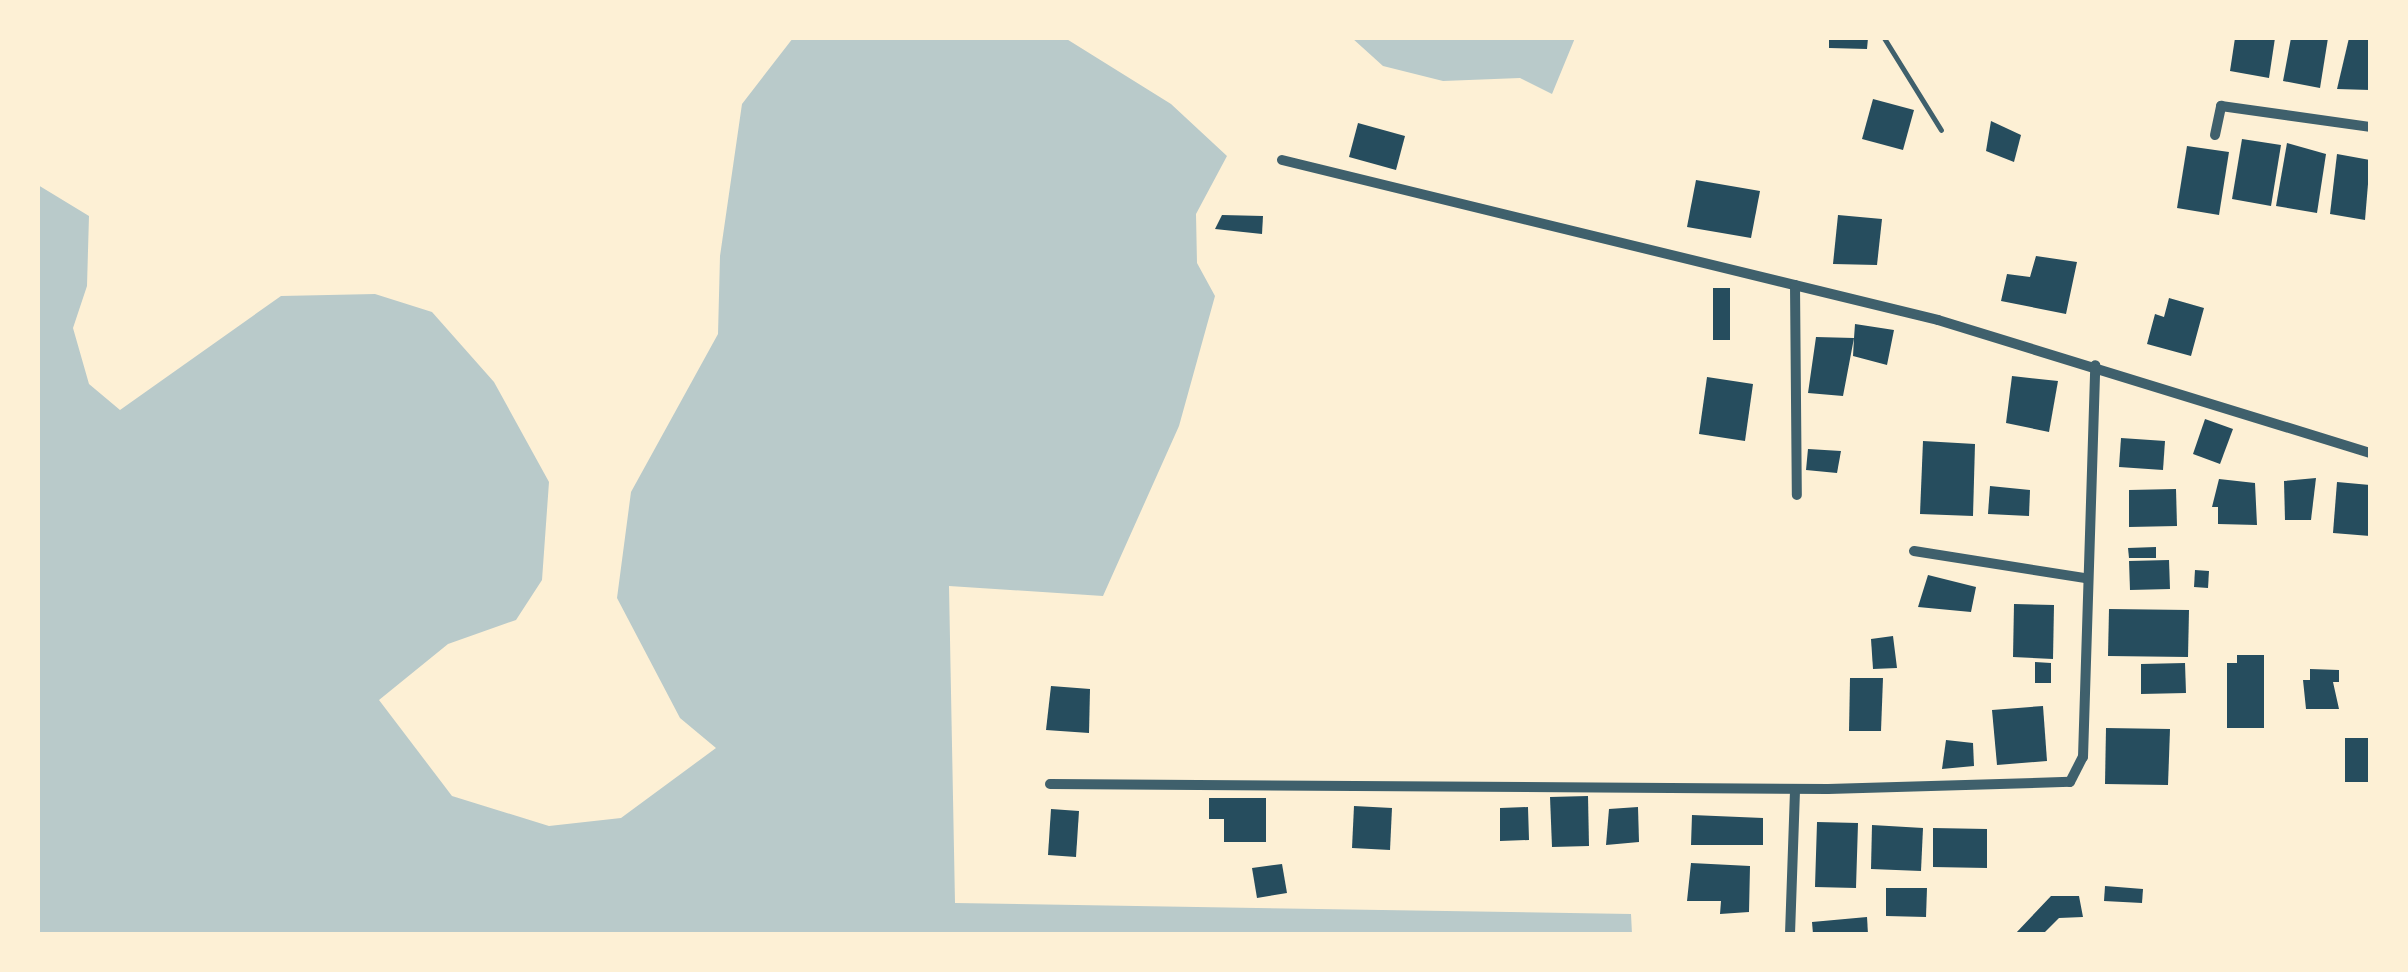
<!DOCTYPE html>
<html>
<head>
<meta charset="utf-8">
<style>
	body { margin:0 }
	#map { position:relative; width:2408px; height:972px; overflow:hidden; background:#fdf0d5; font-family:"Titillium Web",sans-serif }
	div>[style] { position:absolute }
	.green>* { inset:0; background:#b9caca }
	.building>* { inset:0; background:#264d5e }
	.service>* { height:5px; margin:-2.5px; padding:0 2.5px; transform-origin:2.5px; border-radius:2.5px; background:#3f606c }
	.minor>* { height:10px; margin:-5px; padding:0 5px; transform-origin:5px; border-radius:5px; background:#3f606c }
	span { translate:-50% -50%; white-space:nowrap; text-align:center; line-height:1.15; -webkit-text-stroke:8px #fdf0d5; paint-order:stroke }
	.frame { position:absolute; inset:0; border:40px solid #fdf0d5; pointer-events:none }
</style>
</head>
<body>
<div id="map">
	<div class="green">
		<i style="clip-path:polygon(793px 38px,1065px 38px,1171px 104px,1227px 156px,1196px 214px,1197px 263px,1215px 296px,1179px 426px,1103px 596px,949px 586px,955px 903px,1631px 914px,1632px 934px,38px 934px,38px 185px,89px 216px,87px 286px,73px 328px,89px 384px,120px 410px,281px 296px,375px 294px,432px 312px,494px 382px,549px 482px,542px 580px,516px 620px,448px 644px,379px 700px,452px 796px,549px 826px,621px 818px,716px 748px,680px 718px,617px 598px,631px 492px,718px 334px,720px 256px,742px 104px)"></i>
		<i style="clip-path:polygon(1352px 38px,1575px 38px,1552px 94px,1520px 78px,1443px 81px,1383px 66px)"></i>
	</div>
	<div class="building">
		<i style="clip-path:polygon(1829px 38px,1868px 38px,1867px 49px,1829px 48px)"></i>
		<i style="clip-path:polygon(2235px 38px,2275px 38px,2269px 78px,2230px 71px)"></i>
		<i style="clip-path:polygon(2291px 38px,2328px 38px,2320px 88px,2283px 81px)"></i>
		<i style="clip-path:polygon(2349px 38px,2370px 38px,2370px 90px,2337px 89px)"></i>
		<i style="clip-path:polygon(1873px 99px,1914px 110px,1903px 150px,1862px 139px)"></i>
		<i style="clip-path:polygon(1991px 121px,2021px 135px,2014px 162px,1986px 151px)"></i>
		<i style="clip-path:polygon(1358px 123px,1405px 136px,1396px 170px,1349px 157px)"></i>
		<i style="clip-path:polygon(2242px 139px,2281px 145px,2271px 206px,2232px 199px)"></i>
		<i style="clip-path:polygon(2287px 143px,2326px 154px,2317px 213px,2276px 206px)"></i>
		<i style="clip-path:polygon(2187px 146px,2229px 152px,2219px 215px,2177px 208px)"></i>
		<i style="clip-path:polygon(2337px 154px,2370px 160px,2365px 220px,2330px 214px)"></i>
		<i style="clip-path:polygon(1696px 180px,1760px 191px,1751px 238px,1687px 227px)"></i>
		<i style="clip-path:polygon(1222px 215px,1263px 216px,1262px 234px,1215px 229px)"></i>
		<i style="clip-path:polygon(1838px 215px,1882px 219px,1877px 265px,1833px 264px)"></i>
		<i style="clip-path:polygon(2036px 256px,2077px 262px,2066px 314px,2001px 301px,2007px 274px,2030px 277px)"></i>
		<i style="clip-path:polygon(1713px 288px,1730px 288px,1730px 340px,1713px 340px)"></i>
		<i style="clip-path:polygon(2169px 298px,2204px 308px,2191px 356px,2147px 344px,2155px 314px,2164px 317px)"></i>
		<i style="clip-path:polygon(1855px 324px,1894px 330px,1887px 365px,1853px 356px,1854px 338px,1843px 396px,1808px 393px,1816px 337px,1854px 338px)"></i>
		<i style="clip-path:polygon(2012px 376px,2058px 381px,2049px 432px,2006px 423px)"></i>
		<i style="clip-path:polygon(1707px 377px,1753px 384px,1745px 441px,1699px 434px)"></i>
		<i style="clip-path:polygon(2205px 419px,2233px 429px,2220px 464px,2193px 454px)"></i>
		<i style="clip-path:polygon(2121px 438px,2165px 441px,2163px 470px,2119px 467px)"></i>
		<i style="clip-path:polygon(1923px 441px,1975px 444px,1973px 516px,1920px 514px)"></i>
		<i style="clip-path:polygon(1808px 449px,1841px 451px,1837px 473px,1806px 470px)"></i>
		<i style="clip-path:polygon(2316px 478px,2311px 520px,2285px 520px,2284px 481px)"></i>
		<i style="clip-path:polygon(2219px 479px,2255px 483px,2257px 525px,2218px 524px,2218px 507px,2212px 507px)"></i>
		<i style="clip-path:polygon(2337px 482px,2370px 485px,2370px 536px,2333px 533px)"></i>
		<i style="clip-path:polygon(1990px 486px,2030px 490px,2029px 516px,1988px 514px)"></i>
		<i style="clip-path:polygon(2176px 489px,2177px 526px,2129px 527px,2129px 490px)"></i>
		<i style="clip-path:polygon(2156px 547px,2156px 558px,2129px 558px,2128px 548px)"></i>
		<i style="clip-path:polygon(2169px 560px,2170px 589px,2130px 590px,2129px 561px)"></i>
		<i style="clip-path:polygon(2195px 570px,2209px 571px,2208px 588px,2194px 587px)"></i>
		<i style="clip-path:polygon(1928px 575px,1976px 587px,1971px 612px,1918px 607px)"></i>
		<i style="clip-path:polygon(2014px 604px,2054px 605px,2053px 659px,2013px 657px)"></i>
		<i style="clip-path:polygon(2109px 609px,2189px 610px,2188px 657px,2108px 656px)"></i>
		<i style="clip-path:polygon(1893px 636px,1897px 668px,1873px 669px,1871px 639px)"></i>
		<i style="clip-path:polygon(2237px 655px,2264px 655px,2264px 728px,2227px 728px,2227px 663px,2237px 663px)"></i>
		<i style="clip-path:polygon(2035px 662px,2051px 663px,2051px 683px,2035px 683px)"></i>
		<i style="clip-path:polygon(2185px 663px,2186px 693px,2141px 694px,2141px 664px)"></i>
		<i style="clip-path:polygon(2310px 669px,2339px 670px,2339px 682px,2333px 682px,2339px 709px,2306px 709px,2303px 680px,2310px 680px)"></i>
		<i style="clip-path:polygon(1850px 678px,1883px 678px,1881px 731px,1849px 731px)"></i>
		<i style="clip-path:polygon(1051px 686px,1090px 689px,1089px 733px,1046px 730px)"></i>
		<i style="clip-path:polygon(2043px 706px,2047px 761px,1997px 765px,1992px 710px)"></i>
		<i style="clip-path:polygon(2106px 728px,2170px 729px,2168px 785px,2105px 784px)"></i>
		<i style="clip-path:polygon(2345px 738px,2370px 738px,2370px 782px,2345px 782px)"></i>
		<i style="clip-path:polygon(1946px 740px,1973px 743px,1974px 766px,1942px 769px)"></i>
		<i style="clip-path:polygon(1588px 796px,1589px 846px,1552px 847px,1550px 797px)"></i>
		<i style="clip-path:polygon(1209px 798px,1266px 798px,1266px 842px,1224px 842px,1224px 819px,1209px 819px)"></i>
		<i style="clip-path:polygon(1354px 806px,1392px 808px,1390px 850px,1352px 848px)"></i>
		<i style="clip-path:polygon(1528px 807px,1529px 840px,1500px 841px,1500px 808px)"></i>
		<i style="clip-path:polygon(1638px 807px,1639px 842px,1606px 845px,1609px 809px)"></i>
		<i style="clip-path:polygon(1051px 809px,1079px 811px,1076px 857px,1048px 855px)"></i>
		<i style="clip-path:polygon(1692px 815px,1763px 818px,1763px 845px,1691px 845px)"></i>
		<i style="clip-path:polygon(1817px 822px,1858px 823px,1856px 888px,1815px 887px)"></i>
		<i style="clip-path:polygon(1872px 825px,1923px 828px,1921px 871px,1871px 869px)"></i>
		<i style="clip-path:polygon(1933px 828px,1987px 829px,1987px 868px,1933px 867px)"></i>
		<i style="clip-path:polygon(1691px 863px,1750px 866px,1749px 912px,1720px 914px,1721px 901px,1687px 901px)"></i>
		<i style="clip-path:polygon(1282px 864px,1287px 893px,1257px 898px,1252px 868px)"></i>
		<i style="clip-path:polygon(2105px 886px,2143px 889px,2142px 903px,2104px 901px)"></i>
		<i style="clip-path:polygon(1886px 888px,1927px 888px,1926px 917px,1886px 916px)"></i>
		<i style="clip-path:polygon(2051px 896px,2079px 896px,2083px 917px,2059px 918px,2043px 934px,2015px 934px)"></i>
		<i style="clip-path:polygon(1867px 917px,1868px 934px,1813px 934px,1812px 922px)"></i>
	</div>
	<div class="service">
		<i style="left:1884px;top:38px;width:108px;rotate:58.2deg"></i>
	</div>
	<div class="minor">
		<i style="left:2215px;top:135px;width:30px;rotate:-78deg"></i>
		<i style="left:2221px;top:106px;width:150px;rotate:8deg"></i>
		<i style="left:1282px;top:160px;width:675px;rotate:13.71deg"></i>
		<i style="left:1938px;top:320px;width:452px;rotate:17.1deg"></i>
		<i style="left:1795px;top:285px;width:210px;rotate:89.5deg"></i>
		<i style="left:1914px;top:551px;width:172px;rotate:9deg"></i>
		<i style="left:1050px;top:784px;width:778px;rotate:0.37deg"></i>
		<i style="left:1828px;top:789px;width:242px;rotate:-1.7deg"></i>
		<i style="left:2070px;top:782px;width:28px;rotate:-63deg"></i>
		<i style="left:2083px;top:757px;width:392px;rotate:-88.2deg"></i>
		<i style="left:1790px;top:934px;width:145px;rotate:-88deg"></i>
	</div>
	<div class="frame"></div>
</div>
</body>
</html>
